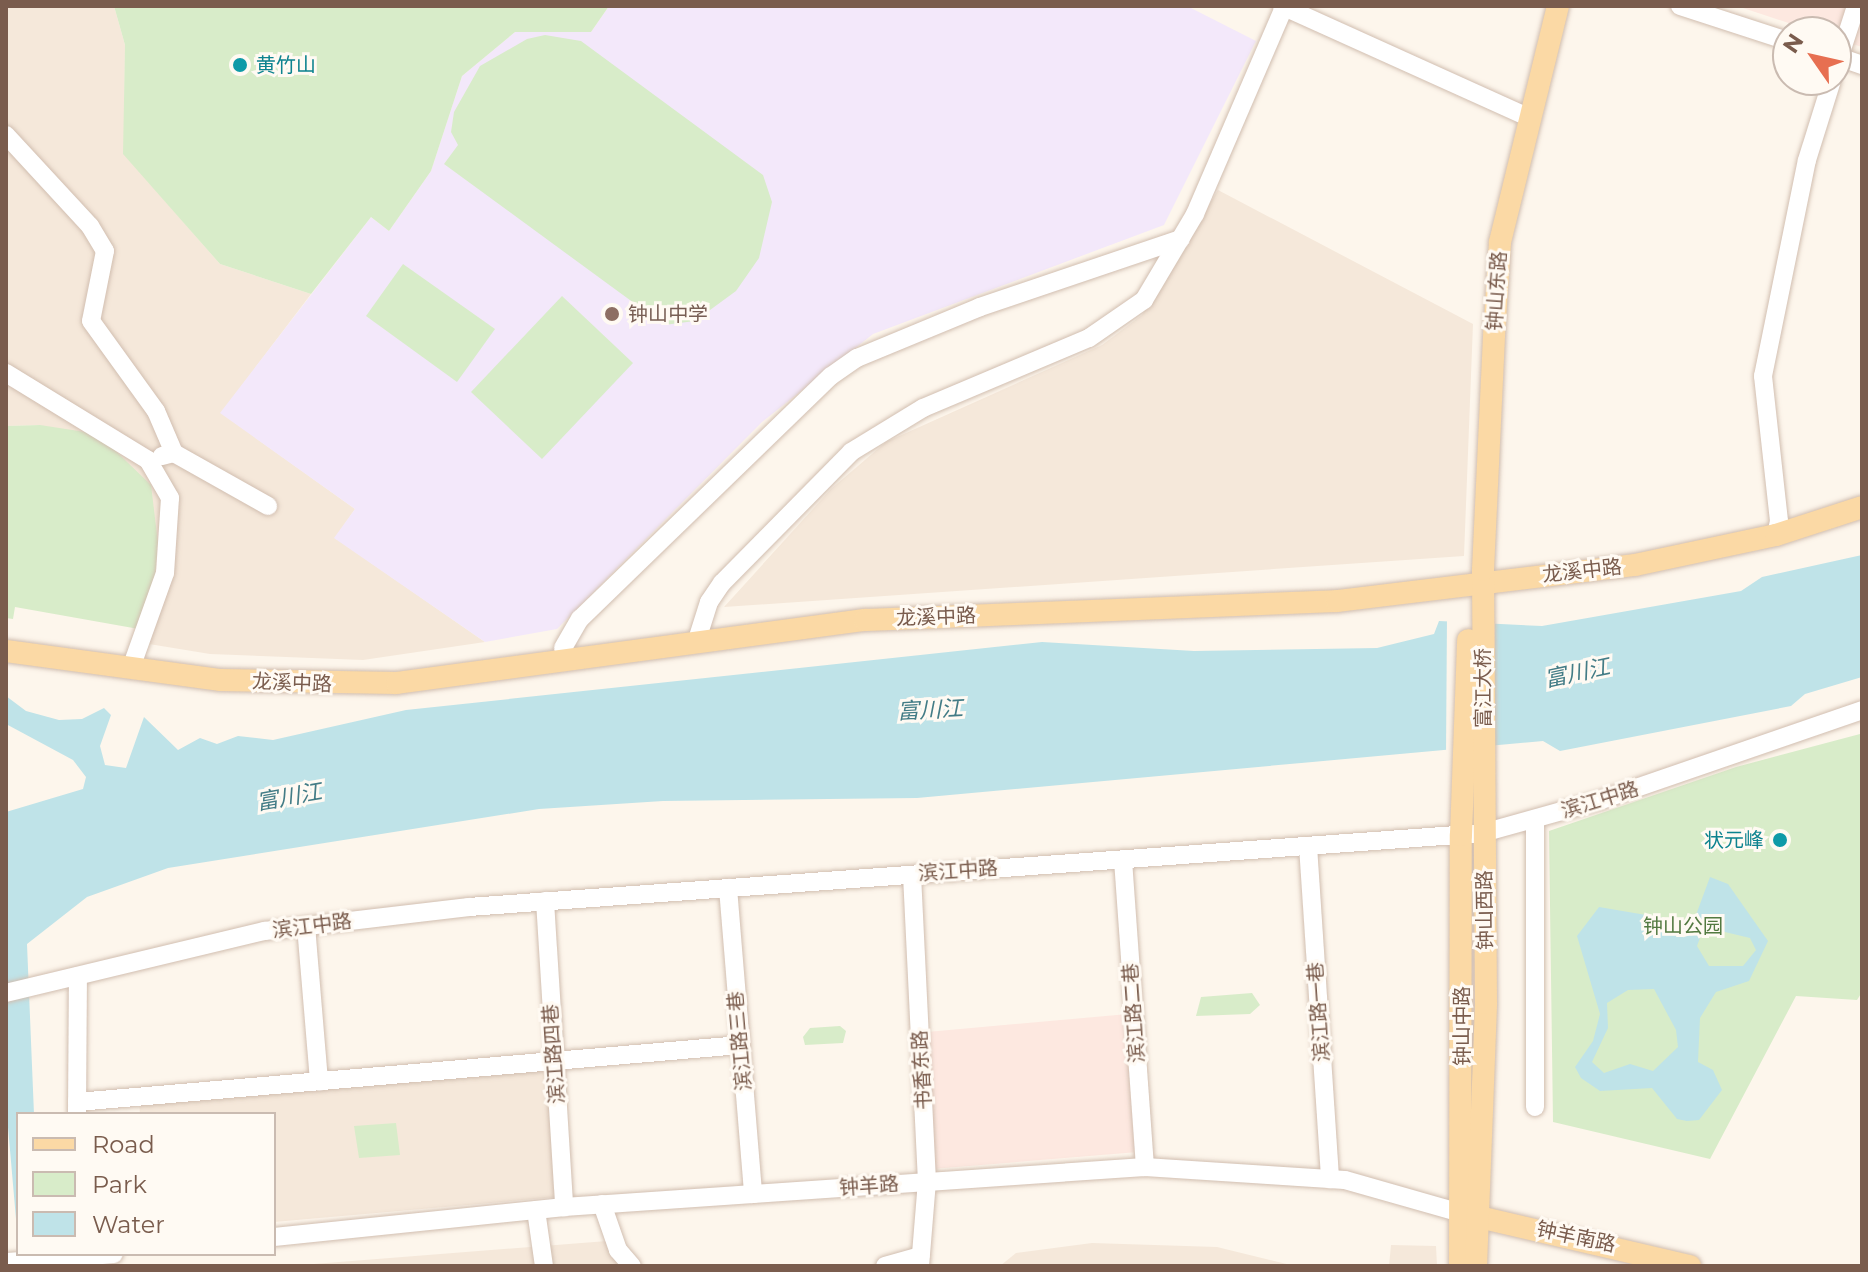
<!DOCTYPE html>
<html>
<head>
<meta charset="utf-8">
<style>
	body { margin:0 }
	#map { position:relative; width:1868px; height:1272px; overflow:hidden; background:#fdf6ec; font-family:Montserrat,"Noto Sans SC",sans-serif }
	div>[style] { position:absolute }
	.residential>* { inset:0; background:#f5e8da }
	.commercial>* { inset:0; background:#fde8e0 }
	.education>* { inset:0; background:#f3e8fa }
	.green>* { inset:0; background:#d8ecc9 }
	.water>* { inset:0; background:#bfe3e8 }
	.pier>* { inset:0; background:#fdf6ec }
	.roads { filter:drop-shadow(0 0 2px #d1beb0) drop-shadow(0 0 2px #d1beb0) }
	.minor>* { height:18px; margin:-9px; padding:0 9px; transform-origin:9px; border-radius:9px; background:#fff }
	.major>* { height:22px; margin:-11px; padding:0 11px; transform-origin:11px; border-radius:11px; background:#fbd9a5 }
	.dots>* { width:22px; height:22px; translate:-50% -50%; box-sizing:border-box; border:4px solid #fffaf3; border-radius:50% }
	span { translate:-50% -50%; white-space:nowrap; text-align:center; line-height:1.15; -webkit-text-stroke:6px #fffaf3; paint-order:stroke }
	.culture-label { font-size:20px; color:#0d838f }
	.left { translate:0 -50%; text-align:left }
	.right { translate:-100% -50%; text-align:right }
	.street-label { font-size:20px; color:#7a5c4d }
	.education-label { font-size:20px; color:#785e54 }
	.park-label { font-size:20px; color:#537a41 }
	.water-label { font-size:22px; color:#437c86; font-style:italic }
	.frame { position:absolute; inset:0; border:8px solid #7a5c4d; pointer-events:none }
	.legend { position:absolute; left:16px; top:1112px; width:260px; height:144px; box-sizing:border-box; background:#fffaf3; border:2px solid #cabbb1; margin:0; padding:10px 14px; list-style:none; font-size:24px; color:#7a5c4d }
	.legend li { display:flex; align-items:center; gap:16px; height:40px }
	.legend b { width:40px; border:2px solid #cabbb1 }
	.north { position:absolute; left:1772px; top:16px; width:80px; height:80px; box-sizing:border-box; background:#fffaf3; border:2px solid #cabbb1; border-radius:50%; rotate:304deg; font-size:22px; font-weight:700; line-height:32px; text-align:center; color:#7a5c4d }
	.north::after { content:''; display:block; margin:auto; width:28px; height:36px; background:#e76f51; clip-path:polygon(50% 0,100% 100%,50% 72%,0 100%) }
</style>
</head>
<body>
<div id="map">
	<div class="residential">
		<i style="clip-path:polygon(6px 6px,114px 6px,125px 45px,124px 154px,220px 264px,311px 294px,221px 413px,355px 509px,335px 538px,485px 642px,363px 660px,210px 654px,149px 644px,158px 543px,40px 425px,6px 426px)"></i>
		<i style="clip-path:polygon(1218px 190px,1473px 324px,1464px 556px,724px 607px,831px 489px,886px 442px,1102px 345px,1142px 315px)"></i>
		<i style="clip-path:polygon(552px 1065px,557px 1197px,274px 1222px,274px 1114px,140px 1114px,139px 1101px)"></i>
		<i style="clip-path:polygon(607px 1241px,619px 1266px,301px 1265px)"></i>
		<i style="clip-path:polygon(1092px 1243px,1217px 1247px,1295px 1266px,1000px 1266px,1016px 1253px)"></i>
		<i style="clip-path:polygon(1391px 1245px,1436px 1246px,1437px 1266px,1389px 1266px)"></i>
	</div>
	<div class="commercial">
		<i style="clip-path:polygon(1737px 6px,1862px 6px,1862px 47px,1836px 39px,1836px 32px,1816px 32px)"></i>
		<i style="clip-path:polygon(1128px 1014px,1138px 1152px,932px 1169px,927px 1032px)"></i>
	</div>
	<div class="education">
		<i style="clip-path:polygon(609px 6px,1187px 6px,1256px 41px,1164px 225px,873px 334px,762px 422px,557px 629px,485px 642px,334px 538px,355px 509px,220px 413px,371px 217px,389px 231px,431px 171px,462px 76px,515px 32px,591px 32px)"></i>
	</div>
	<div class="green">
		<i style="clip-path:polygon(114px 6px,609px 6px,591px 32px,515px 32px,462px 76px,431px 171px,389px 231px,371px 217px,311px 294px,220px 264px,123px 154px,125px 45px)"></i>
		<i style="clip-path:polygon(545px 35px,581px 41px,763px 175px,772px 202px,759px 258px,736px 291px,695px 321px,664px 325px,444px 164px,458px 145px,451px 132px,454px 112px,480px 66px,527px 39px)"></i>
		<i style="clip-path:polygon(403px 264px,495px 329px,457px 382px,366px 316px)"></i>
		<i style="clip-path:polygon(562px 296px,633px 363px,542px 459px,471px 392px)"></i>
		<i style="clip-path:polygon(40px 425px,98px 434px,151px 485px,158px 543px,150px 631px,15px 607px,13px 619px,6px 618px,6px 426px)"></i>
		<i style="clip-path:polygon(1860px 734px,1862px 992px,1857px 1000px,1796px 996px,1710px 1159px,1553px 1122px,1549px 831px,1736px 767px)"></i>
		<i style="clip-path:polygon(1252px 993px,1260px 1005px,1250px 1014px,1196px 1016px,1201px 997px)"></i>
		<i style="clip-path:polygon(840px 1026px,846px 1031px,843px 1043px,805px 1045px,803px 1037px,810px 1028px)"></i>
		<i style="clip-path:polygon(396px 1123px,400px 1155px,359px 1158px,354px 1126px)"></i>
	</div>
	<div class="water">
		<i style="clip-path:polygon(1862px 555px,1862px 677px,1805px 694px,1791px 706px,1560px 751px,1543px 741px,917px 798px,663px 801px,539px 809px,168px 868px,87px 897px,27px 944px,34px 1114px,18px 1114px,18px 1242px,6px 1104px,6px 812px,83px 789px,86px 777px,73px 760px,6px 724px,6px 696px,26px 711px,59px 720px,82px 719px,104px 708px,111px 715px,100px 746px,105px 765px,126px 768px,144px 717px,178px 750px,200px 738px,217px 744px,238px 736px,273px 740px,406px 710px,1042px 642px,1194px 651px,1377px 648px,1434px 634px,1439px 621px,1542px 626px,1741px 591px,1762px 577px)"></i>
		<i style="clip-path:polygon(evenodd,1710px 877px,1728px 884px,1768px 941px,1749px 981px,1716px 992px,1700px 1018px,1698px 1062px,1713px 1070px,1722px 1090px,1699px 1120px,1687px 1121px,1677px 1119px,1652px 1088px,1600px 1091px,1581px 1078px,1575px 1067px,1593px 1041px,1600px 1014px,1577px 936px,1599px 907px,1693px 923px,1710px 877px,1704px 927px,1750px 938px,1756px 950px,1743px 966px,1709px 966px,1697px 946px,1704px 927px,1710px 877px,1654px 989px,1676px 1030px,1678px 1047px,1653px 1071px,1630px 1064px,1604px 1073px,1592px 1062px,1608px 1028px,1607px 1003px,1628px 990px,1654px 989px)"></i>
	</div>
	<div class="pier">
		<i style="clip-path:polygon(1447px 617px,1495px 620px,1495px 750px,1446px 755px)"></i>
	</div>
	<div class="roads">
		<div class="minor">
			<i style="left:1282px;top:6px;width:272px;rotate:24.3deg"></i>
			<i style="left:1680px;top:6px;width:114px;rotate:18deg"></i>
			<i style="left:1836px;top:56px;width:28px;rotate:19deg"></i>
			<i style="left:1836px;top:68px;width:65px;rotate:-72.1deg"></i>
			<i style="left:6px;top:135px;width:124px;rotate:47.3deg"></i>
			<i style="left:90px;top:226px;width:29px;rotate:59deg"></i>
			<i style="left:105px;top:251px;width:71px;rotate:101.3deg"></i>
			<i style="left:91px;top:321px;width:111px;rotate:54.2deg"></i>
			<i style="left:156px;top:411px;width:46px;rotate:66.8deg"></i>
			<i style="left:6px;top:373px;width:167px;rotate:31.5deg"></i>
			<i style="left:148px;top:460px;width:44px;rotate:59.9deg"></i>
			<i style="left:170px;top:498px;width:75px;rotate:93.8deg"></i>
			<i style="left:165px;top:573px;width:101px;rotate:109.7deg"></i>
			<i style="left:162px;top:456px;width:12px;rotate:-14deg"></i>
			<i style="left:174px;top:453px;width:108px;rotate:29.4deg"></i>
			<i style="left:1776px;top:535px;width:14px;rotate:-78deg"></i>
			<i style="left:1779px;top:521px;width:146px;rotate:-96.3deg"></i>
			<i style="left:1763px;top:376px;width:220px;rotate:-78.5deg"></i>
			<i style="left:1807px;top:160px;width:84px;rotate:-72.6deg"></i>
			<i style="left:696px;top:643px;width:43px;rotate:-72.4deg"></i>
			<i style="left:709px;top:602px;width:23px;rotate:-56deg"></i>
			<i style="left:722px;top:583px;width:184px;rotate:-45.4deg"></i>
			<i style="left:851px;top:452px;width:84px;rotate:-31.4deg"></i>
			<i style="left:923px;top:408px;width:180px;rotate:-22.9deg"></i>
			<i style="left:1089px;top:338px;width:67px;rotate:-34.6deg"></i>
			<i style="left:1144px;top:300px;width:100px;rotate:-59.3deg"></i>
			<i style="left:1195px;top:214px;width:225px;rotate:-66.7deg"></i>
			<i style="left:563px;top:648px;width:34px;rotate:-60deg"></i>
			<i style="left:580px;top:619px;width:349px;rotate:-44.1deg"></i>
			<i style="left:831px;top:376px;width:32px;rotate:-35deg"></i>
			<i style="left:857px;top:358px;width:133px;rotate:-22.5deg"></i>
			<i style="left:980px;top:307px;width:212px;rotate:-18.7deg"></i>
			<i style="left:1308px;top:846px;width:334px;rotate:86.2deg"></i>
			<i style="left:1123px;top:860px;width:308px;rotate:85.9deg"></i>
			<i style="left:912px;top:875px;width:306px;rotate:87.2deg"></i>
			<i style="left:927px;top:1181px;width:85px;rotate:94.7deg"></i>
			<i style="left:728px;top:888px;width:307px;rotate:85.3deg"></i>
			<i style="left:545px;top:901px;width:307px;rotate:86.4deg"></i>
			<i style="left:306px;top:926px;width:156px;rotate:85.2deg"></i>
			<i style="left:6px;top:993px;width:266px;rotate:-13.5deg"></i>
			<i style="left:265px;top:931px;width:205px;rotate:-6.7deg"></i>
			<i style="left:469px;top:907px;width:1017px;rotate:-4.17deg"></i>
			<i style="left:1483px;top:833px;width:123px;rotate:-15.6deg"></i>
			<i style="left:1601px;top:800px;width:276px;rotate:-19deg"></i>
			<i style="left:77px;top:1102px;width:666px;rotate:-4.91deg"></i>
			<i style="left:1535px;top:1107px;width:288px;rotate:-90deg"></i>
			<i style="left:77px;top:1113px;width:137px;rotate:-89.6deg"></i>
			<i style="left:602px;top:1204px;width:49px;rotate:70.8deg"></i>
			<i style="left:618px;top:1250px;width:21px;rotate:49deg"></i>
			<i style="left:536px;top:1210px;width:57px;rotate:81.9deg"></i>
			<i style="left:274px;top:1237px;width:292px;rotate:-5.9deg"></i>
			<i style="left:564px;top:1207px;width:582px;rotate:-3.94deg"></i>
			<i style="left:1145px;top:1167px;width:200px;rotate:3.7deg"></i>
			<i style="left:1345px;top:1180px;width:121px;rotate:15.9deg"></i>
			<i style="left:6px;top:1262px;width:108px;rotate:-4.2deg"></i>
			<i style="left:885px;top:1266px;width:37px;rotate:-16deg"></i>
		</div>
		<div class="major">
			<i style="left:6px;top:651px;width:217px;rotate:7.7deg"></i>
			<i style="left:221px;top:680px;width:176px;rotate:1deg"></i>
			<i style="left:397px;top:683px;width:472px;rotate:-7.7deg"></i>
			<i style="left:865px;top:620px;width:472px;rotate:-2.3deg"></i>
			<i style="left:1337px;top:601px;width:300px;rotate:-6.9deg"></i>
			<i style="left:1635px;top:565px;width:144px;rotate:-12deg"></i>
			<i style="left:1776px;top:535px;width:90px;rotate:-18deg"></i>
			<i style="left:1466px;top:1214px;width:230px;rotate:13.1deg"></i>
			<i style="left:1460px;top:1266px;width:431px;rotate:-89.9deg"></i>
			<i style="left:1461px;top:835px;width:195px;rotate:-87.9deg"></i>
			<i style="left:1476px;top:1266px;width:263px;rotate:-87.8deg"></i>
			<i style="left:1486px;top:1003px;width:433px;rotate:-90.4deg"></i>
			<i style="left:1483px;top:570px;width:250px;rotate:-87.3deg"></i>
			<i style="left:1495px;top:320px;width:78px;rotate:-86.3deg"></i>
			<i style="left:1500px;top:242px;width:243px;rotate:-76.2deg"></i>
		</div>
	</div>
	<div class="dots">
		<i style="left:240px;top:65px;background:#0f9aa8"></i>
		<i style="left:612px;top:314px;background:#8d6e63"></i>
		<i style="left:1780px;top:840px;background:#0f9aa8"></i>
	</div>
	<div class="culture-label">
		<span class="left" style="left:256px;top:65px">黄竹山</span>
		<span class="right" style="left:1764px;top:840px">状元峰</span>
	</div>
	<div class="street-label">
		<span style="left:1497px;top:291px;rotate:-86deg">钟山东路</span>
		<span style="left:1582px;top:571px;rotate:-6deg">龙溪中路</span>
		<span style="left:936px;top:617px;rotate:-2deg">龙溪中路</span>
		<span style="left:292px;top:683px;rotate:2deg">龙溪中路</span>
		<span style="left:1483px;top:688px;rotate:-90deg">富江大桥</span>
		<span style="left:1600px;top:800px;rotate:-17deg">滨江中路</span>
		<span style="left:958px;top:871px;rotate:-4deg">滨江中路</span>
		<span style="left:1485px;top:910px;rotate:-91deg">钟山西路</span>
		<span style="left:312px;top:926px;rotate:-7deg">滨江中路</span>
		<span style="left:1319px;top:1012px;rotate:-94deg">滨江路一巷</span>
		<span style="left:1134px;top:1013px;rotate:-94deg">滨江路二巷</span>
		<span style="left:1462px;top:1026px;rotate:-90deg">钟山中路</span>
		<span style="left:740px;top:1041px;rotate:-95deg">滨江路三巷</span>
		<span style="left:554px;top:1054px;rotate:-94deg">滨江路四巷</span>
		<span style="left:922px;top:1070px;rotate:-93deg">书香东路</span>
		<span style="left:869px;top:1186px;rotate:-4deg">钟羊路</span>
		<span style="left:1576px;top:1237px;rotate:12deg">钟羊南路</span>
	</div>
	<div class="education-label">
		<span class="left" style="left:628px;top:314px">钟山中学</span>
	</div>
	<div class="park-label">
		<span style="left:1683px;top:926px">钟山公园</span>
	</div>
	<div class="water-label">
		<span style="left:1577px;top:673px;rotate:-12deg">富川江</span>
		<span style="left:930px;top:710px;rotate:-3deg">富川江</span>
		<span style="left:289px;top:797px;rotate:-10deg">富川江</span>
	</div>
	<div class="frame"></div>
	<ul class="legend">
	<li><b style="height:10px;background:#fbd9a5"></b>Road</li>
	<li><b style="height:22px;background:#d8ecc9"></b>Park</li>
	<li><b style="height:22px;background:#bfe3e8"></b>Water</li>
	</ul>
	<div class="north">N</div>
</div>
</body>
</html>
